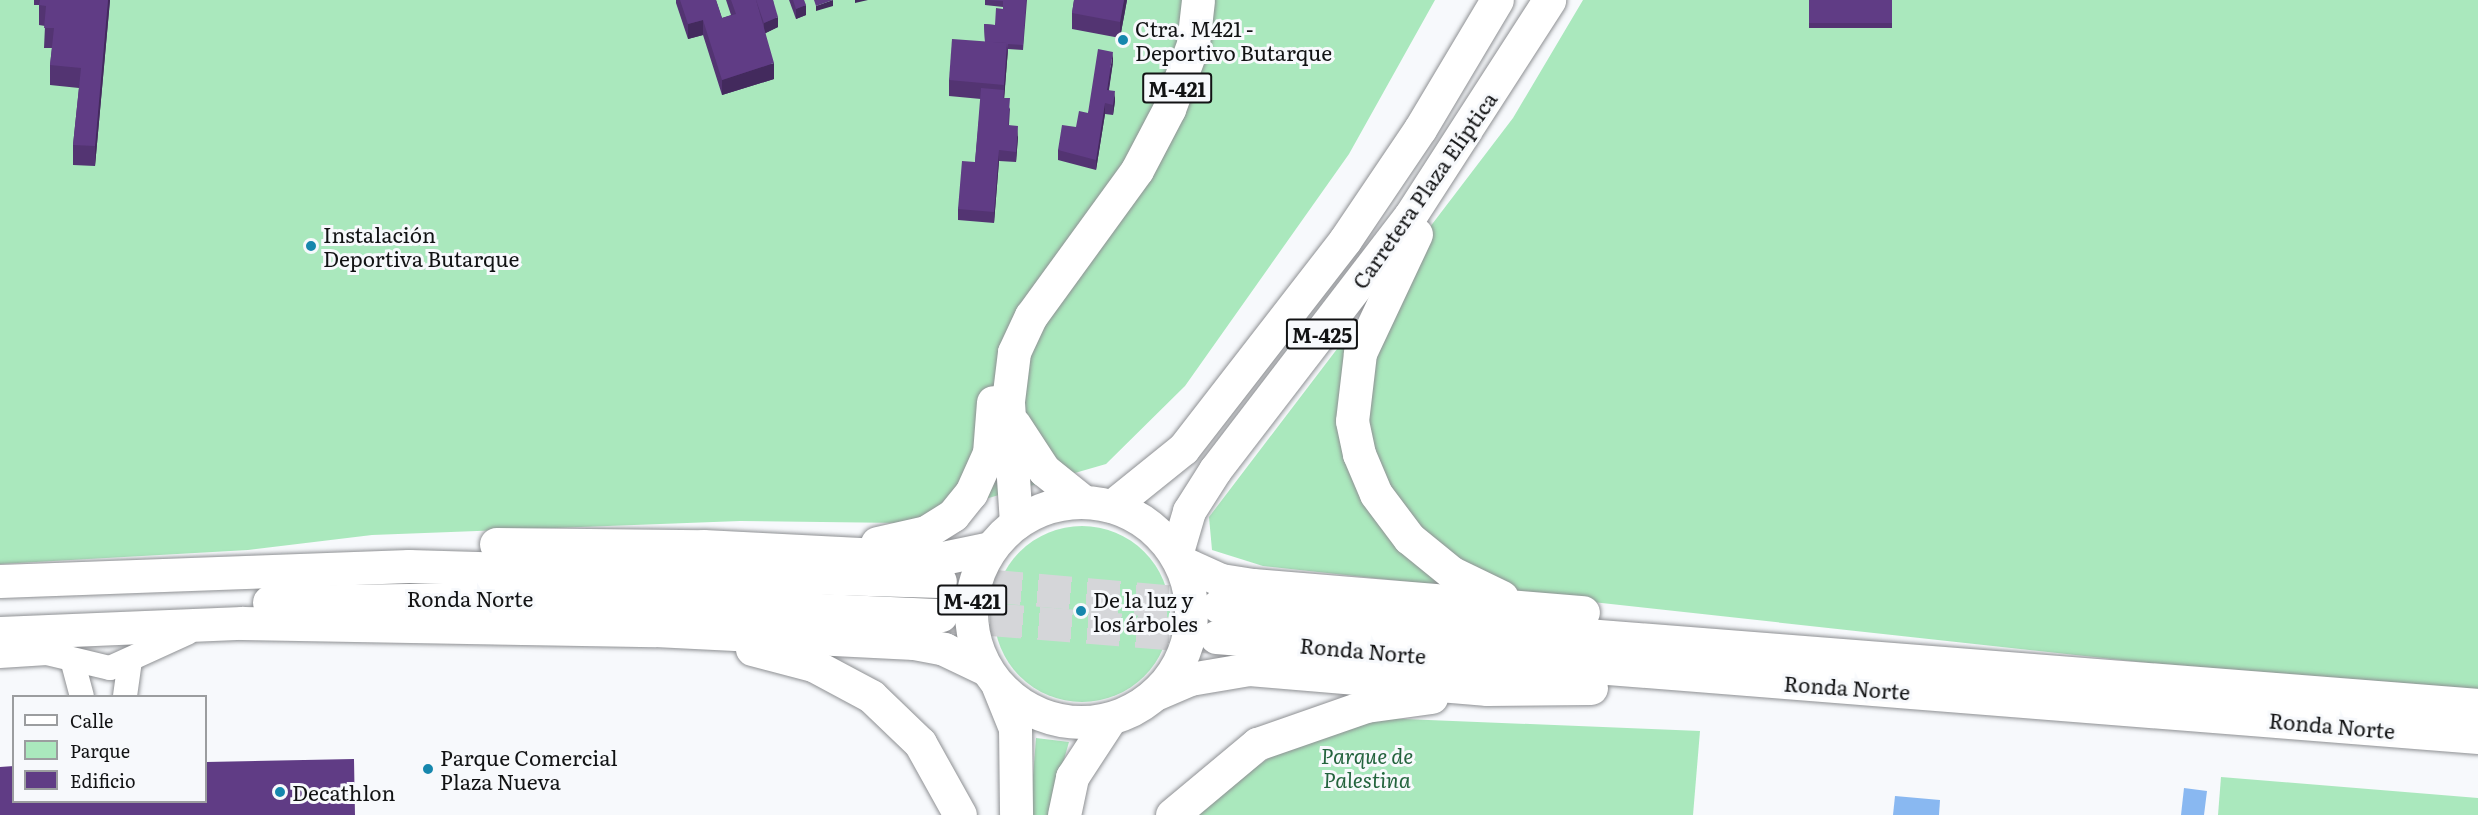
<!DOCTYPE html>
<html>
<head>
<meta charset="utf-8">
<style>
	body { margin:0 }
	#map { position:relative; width:2478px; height:815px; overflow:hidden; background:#f7f9fc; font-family:Literata,serif }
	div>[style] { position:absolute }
	.green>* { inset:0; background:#aae8bd }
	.round { border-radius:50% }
	.water>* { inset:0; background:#89b8f1 }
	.primary-tunnel>* { height:33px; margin-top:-16.5px; transform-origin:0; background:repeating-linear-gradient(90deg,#d5d6d9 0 33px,transparent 0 49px) }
	.roads { filter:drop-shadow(0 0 2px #8e9093) drop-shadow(0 0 2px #8e9093) }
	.minor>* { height:24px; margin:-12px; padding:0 12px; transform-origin:12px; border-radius:12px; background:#fff }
	.primary>* { height:33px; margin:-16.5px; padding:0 16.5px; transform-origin:16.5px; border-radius:16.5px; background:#fff }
	.primary>.ring { margin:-16.5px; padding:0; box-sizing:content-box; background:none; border:33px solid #fff; border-radius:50% }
	.wall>* { inset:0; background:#533472 }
	.shaded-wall>* { inset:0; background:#432a5d }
	.building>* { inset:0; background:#603c85 }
	.dots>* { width:16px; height:16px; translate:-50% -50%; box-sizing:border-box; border:3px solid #f7f9fc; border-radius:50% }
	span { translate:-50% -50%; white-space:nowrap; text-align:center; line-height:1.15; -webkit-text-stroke:6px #f7f9fc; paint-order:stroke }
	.shield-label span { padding:2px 4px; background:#f7f9fc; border:2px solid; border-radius:4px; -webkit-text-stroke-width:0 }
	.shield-label { font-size:20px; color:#121314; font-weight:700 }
	.poi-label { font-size:21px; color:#121314 }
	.left { translate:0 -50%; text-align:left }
	.street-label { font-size:21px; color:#121314 }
	.park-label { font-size:21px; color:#24643e; font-style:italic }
	.legend { position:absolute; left:12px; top:695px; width:195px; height:108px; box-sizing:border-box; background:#f7f9fc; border:2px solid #9b9d9f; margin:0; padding:8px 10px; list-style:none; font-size:18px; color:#121314 }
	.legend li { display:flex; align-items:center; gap:12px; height:30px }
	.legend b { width:30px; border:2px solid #9b9d9f }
</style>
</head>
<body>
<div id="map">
	<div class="green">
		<i style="clip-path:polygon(0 0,1435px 0,1349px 154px,1185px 386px,1106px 464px,902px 523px,740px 521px,372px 535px,248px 550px,0 564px)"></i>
		<i style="clip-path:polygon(1583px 0,2478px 0,2478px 689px,2149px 663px,1263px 566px,1212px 550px,1209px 517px,1513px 118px)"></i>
		<i class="round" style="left:994px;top:526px;width:176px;height:176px"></i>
		<i style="clip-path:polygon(1331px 716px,1700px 731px,1693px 815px,1185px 815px)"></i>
		<i style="clip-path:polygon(1036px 738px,1069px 742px,1048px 815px,1030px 815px)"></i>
		<i style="clip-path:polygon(2221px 777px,2478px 798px,2478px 815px,2218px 815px)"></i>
	</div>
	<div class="water">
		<i style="clip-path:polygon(2184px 788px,2207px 791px,2204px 815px,2181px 815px)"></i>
		<i style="clip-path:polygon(1895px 796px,1940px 800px,1939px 815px,1893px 815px)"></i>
	</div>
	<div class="primary-tunnel">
		<i style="left:940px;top:581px;width:279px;rotate:5.1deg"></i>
		<i style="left:941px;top:615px;width:276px;rotate:4.6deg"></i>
	</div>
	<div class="roads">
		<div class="minor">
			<i style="left:0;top:656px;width:47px;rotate:-3.7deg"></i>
			<i style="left:47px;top:653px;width:65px;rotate:13.4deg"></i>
			<i style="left:110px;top:668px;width:85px;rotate:-24.4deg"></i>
			<i style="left:73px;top:663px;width:34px;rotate:75deg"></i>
			<i style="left:125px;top:696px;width:34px;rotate:-82deg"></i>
		</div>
		<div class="primary">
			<i style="left:1416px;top:234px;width:132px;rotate:115.2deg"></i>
			<i style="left:1360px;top:353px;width:68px;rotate:96.7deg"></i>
			<i style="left:1352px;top:421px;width:34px;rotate:78deg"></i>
			<i style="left:1359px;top:454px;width:43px;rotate:67deg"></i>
			<i style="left:1376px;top:494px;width:55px;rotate:53.1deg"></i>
			<i style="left:1409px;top:538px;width:55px;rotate:39.1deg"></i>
			<i style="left:1452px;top:573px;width:55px;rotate:25.6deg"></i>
			<i style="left:1014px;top:424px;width:55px;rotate:56.9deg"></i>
			<i style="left:1044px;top:470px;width:51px;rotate:38.7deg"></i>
			<i class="ring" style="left:971px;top:502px;width:187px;height:187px"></i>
			<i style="left:1112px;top:506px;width:91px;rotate:-38.8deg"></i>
			<i style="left:1183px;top:449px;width:264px;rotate:-52.2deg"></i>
			<i style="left:1345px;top:240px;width:134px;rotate:-56deg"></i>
			<i style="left:1420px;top:129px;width:150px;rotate:-59.2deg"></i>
			<i style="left:1016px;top:523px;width:122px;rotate:-93.8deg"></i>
			<i style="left:1008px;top:401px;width:49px;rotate:-83deg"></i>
			<i style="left:1014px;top:352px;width:40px;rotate:-65deg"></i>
			<i style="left:1031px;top:316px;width:180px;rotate:-54deg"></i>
			<i style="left:1137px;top:170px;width:69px;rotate:-62.3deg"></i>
			<i style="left:1169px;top:109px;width:69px;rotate:-69.7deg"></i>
			<i style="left:1193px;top:44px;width:44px;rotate:-83.5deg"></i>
			<i style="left:877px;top:543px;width:50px;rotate:-12.7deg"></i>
			<i style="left:926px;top:532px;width:32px;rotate:-32deg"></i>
			<i style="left:953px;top:515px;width:28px;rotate:-51deg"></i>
			<i style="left:971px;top:493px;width:44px;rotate:-65.8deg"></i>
			<i style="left:989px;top:453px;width:51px;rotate:-85.5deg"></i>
			<i style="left:496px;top:544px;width:207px;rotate:0.6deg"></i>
			<i style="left:703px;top:546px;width:240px;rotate:2.9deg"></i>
			<i style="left:943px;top:558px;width:49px;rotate:-11.8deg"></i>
			<i style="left:1176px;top:555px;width:46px;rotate:-73.5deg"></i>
			<i style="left:1189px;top:511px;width:49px;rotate:-57.6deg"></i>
			<i style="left:1215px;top:470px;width:320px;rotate:-52.5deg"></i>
			<i style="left:1410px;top:216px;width:257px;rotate:-57.2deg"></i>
			<i style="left:1179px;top:561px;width:46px;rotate:24.3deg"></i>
			<i style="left:1221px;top:580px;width:32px;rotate:9deg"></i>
			<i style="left:1253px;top:585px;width:331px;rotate:4.7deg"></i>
			<i style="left:0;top:581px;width:409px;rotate:-2.1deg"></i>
			<i style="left:409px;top:566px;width:531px;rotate:1.62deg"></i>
			<i style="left:269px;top:602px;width:276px;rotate:-0.8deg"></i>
			<i style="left:545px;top:598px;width:396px;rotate:2.5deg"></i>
			<i style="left:1218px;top:606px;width:1264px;rotate:4.49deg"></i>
			<i style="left:0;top:633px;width:242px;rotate:-2.4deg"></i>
			<i style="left:242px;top:623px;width:413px;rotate:1deg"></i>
			<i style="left:655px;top:630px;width:259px;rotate:2.9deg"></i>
			<i style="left:914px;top:643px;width:31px;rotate:11deg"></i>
			<i style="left:944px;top:649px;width:47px;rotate:25.5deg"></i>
			<i style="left:1216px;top:637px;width:1266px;rotate:4.53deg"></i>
			<i style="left:752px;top:649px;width:63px;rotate:14.7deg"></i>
			<i style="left:813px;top:665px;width:66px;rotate:28.1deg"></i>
			<i style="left:871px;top:696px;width:68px;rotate:43.8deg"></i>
			<i style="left:920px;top:743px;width:82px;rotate:60.9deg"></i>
			<i style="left:998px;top:686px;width:45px;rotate:68deg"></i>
			<i style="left:1015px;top:728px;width:87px;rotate:89.3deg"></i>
			<i style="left:1155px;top:694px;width:38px;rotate:-23deg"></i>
			<i style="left:1190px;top:679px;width:60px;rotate:-9.6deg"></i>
			<i style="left:1249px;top:669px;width:239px;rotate:4.8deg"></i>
			<i style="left:1487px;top:689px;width:104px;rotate:-0.6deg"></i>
			<i style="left:1064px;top:815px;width:39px;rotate:-78deg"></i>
			<i style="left:1072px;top:777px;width:69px;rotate:-56.8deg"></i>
			<i style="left:1172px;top:815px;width:111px;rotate:-39.9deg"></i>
			<i style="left:1257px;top:744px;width:115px;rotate:-19.2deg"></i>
			<i style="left:1366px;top:706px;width:66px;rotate:-7.9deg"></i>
		</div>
	</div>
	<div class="wall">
		<i style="clip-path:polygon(34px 0,110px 0,95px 166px,73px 165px,73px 145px,79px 88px,50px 85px,50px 65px,52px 48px,44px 48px,45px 26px,39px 25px,39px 5px,34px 5px)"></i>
		<i style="clip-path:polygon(676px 0,716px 0,722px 18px,731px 15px,726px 0,773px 0,778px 27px,765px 33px,774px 79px,722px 95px,703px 35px,688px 39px,676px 3px)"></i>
		<i style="clip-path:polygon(789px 0,804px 0,806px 15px,796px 19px)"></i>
		<i style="clip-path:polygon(985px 0,1027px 0,1023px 50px,1008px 49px,1004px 98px,1010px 109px,1009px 125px,1018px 137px,1016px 162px,999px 161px,994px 223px,958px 220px,958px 209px,975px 162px,981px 99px,949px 96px,949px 80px,985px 42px,984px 24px,995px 25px,1003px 9px,1003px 7px,985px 5px)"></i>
		<i style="clip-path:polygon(1074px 0,1127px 0,1120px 38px,1072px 29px,1072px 13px)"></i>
		<i style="clip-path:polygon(1809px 0,1892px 0,1892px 28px,1809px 28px)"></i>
		<i style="clip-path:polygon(1113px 62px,1109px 90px,1115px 101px,1113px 115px,1105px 114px,1096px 170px,1058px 160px,1058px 150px,1088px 113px)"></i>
	</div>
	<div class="shaded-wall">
		<i style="clip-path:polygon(108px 0,110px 0,95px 166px,95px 146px)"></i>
		<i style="clip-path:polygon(833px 0,833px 6px,816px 11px,816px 6px)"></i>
		<i style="clip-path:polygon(855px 0,868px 0,855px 3px)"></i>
		<i style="clip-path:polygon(1124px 0,1127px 0,1120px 38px,1120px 22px)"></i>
		<i style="clip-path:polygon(806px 5px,806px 15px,796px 19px,796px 9px)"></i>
		<i style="clip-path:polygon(778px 17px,778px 27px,764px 34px,764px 23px)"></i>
		<i style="clip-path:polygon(703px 20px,703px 35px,688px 39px,688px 24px)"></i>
		<i style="clip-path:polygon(1007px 43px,1008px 49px,1004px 101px,1004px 85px)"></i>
		<i style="clip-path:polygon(1113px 52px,1113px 62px,1107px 100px,1107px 90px)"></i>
		<i style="clip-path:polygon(774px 63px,774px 79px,722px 95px,722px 80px)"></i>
		<i style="clip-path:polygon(1115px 91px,1115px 101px,1113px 115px,1113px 105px)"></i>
		<i style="clip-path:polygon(1105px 103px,1105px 114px,1096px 170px,1096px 160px)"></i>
		<i style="clip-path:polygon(1018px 126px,1018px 137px,1016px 162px,1016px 152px)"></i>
		<i style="clip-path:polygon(999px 150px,999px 161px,994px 223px,994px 212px)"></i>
	</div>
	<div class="building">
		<i style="clip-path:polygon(40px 0,108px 0,95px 146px,73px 145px,81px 68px,50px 65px,54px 28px,44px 28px,46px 6px,39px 5px)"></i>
		<i style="clip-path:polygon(680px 0,716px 0,722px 18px,736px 14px,731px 0,756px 0,774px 63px,722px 80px,703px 20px,688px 24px)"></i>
		<i style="clip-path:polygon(756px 0,773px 0,778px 17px,764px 23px)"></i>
		<i style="clip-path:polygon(793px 0,804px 0,806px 5px,796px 9px)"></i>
		<i style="clip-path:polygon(814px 0,833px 0,816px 6px)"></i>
		<i style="clip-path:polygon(988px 0,1026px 0,1023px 45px,1008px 44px,1007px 54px,1007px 43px,985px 42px,984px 24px,995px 25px,996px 8px,1003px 9px,1003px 1px)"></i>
		<i style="clip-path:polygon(1074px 0,1124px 0,1120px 22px,1072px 13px)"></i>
		<i style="clip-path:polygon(1809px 0,1892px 0,1892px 23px,1809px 23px)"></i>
		<i style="clip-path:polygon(952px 39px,1007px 43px,1004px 85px,949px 80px)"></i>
		<i style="clip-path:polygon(1098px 49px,1113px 52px,1107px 90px,1115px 91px,1113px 105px,1105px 103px,1096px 160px,1058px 150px,1062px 125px,1076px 127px,1079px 111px,1088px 113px)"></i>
		<i style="clip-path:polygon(981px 88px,1004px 90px,1003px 98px,1010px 98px,1008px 125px,1018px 126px,1016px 152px,999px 150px,994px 212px,958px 209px,962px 161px,975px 162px)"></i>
		<i style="clip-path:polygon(354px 759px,355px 815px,0 815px,0 767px,14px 766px,14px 801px,206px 801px,206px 762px)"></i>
	</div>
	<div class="dots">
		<i style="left:1123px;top:40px;background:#1687ad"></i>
		<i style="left:311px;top:246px;background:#1687ad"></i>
		<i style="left:1081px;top:611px;background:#1687ad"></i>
		<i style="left:428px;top:769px;background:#1687ad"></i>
		<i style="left:280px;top:792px;background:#1687ad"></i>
	</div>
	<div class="shield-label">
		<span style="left:1177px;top:88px">M-421</span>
		<span style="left:1322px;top:334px">M-425</span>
		<span style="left:972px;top:600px">M-421</span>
	</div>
	<div class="poi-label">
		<span class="left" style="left:1135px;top:40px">Ctra. M421 -<br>Deportivo Butarque</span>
		<span class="left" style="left:323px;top:246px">Instalación<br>Deportiva Butarque</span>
		<span class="left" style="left:1093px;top:611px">De la luz y<br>los árboles</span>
		<span class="left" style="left:440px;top:769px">Parque Comercial<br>Plaza Nueva</span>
		<span class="left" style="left:292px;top:792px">Decathlon</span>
	</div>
	<div class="street-label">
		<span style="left:1424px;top:190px;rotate:-55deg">Carretera Plaza Elíptica</span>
		<span style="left:470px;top:598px">Ronda Norte</span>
		<span style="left:1363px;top:650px;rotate:5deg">Ronda Norte</span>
		<span style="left:1847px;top:687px;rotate:4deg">Ronda Norte</span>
		<span style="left:2332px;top:725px;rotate:5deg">Ronda Norte</span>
	</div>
	<div class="park-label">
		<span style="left:1367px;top:767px">Parque de<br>Palestina</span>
	</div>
	<ul class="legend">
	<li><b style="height:8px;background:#fff"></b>Calle</li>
	<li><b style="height:16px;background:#aae8bd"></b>Parque</li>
	<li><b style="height:16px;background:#603c85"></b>Edificio</li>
	</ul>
</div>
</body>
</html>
